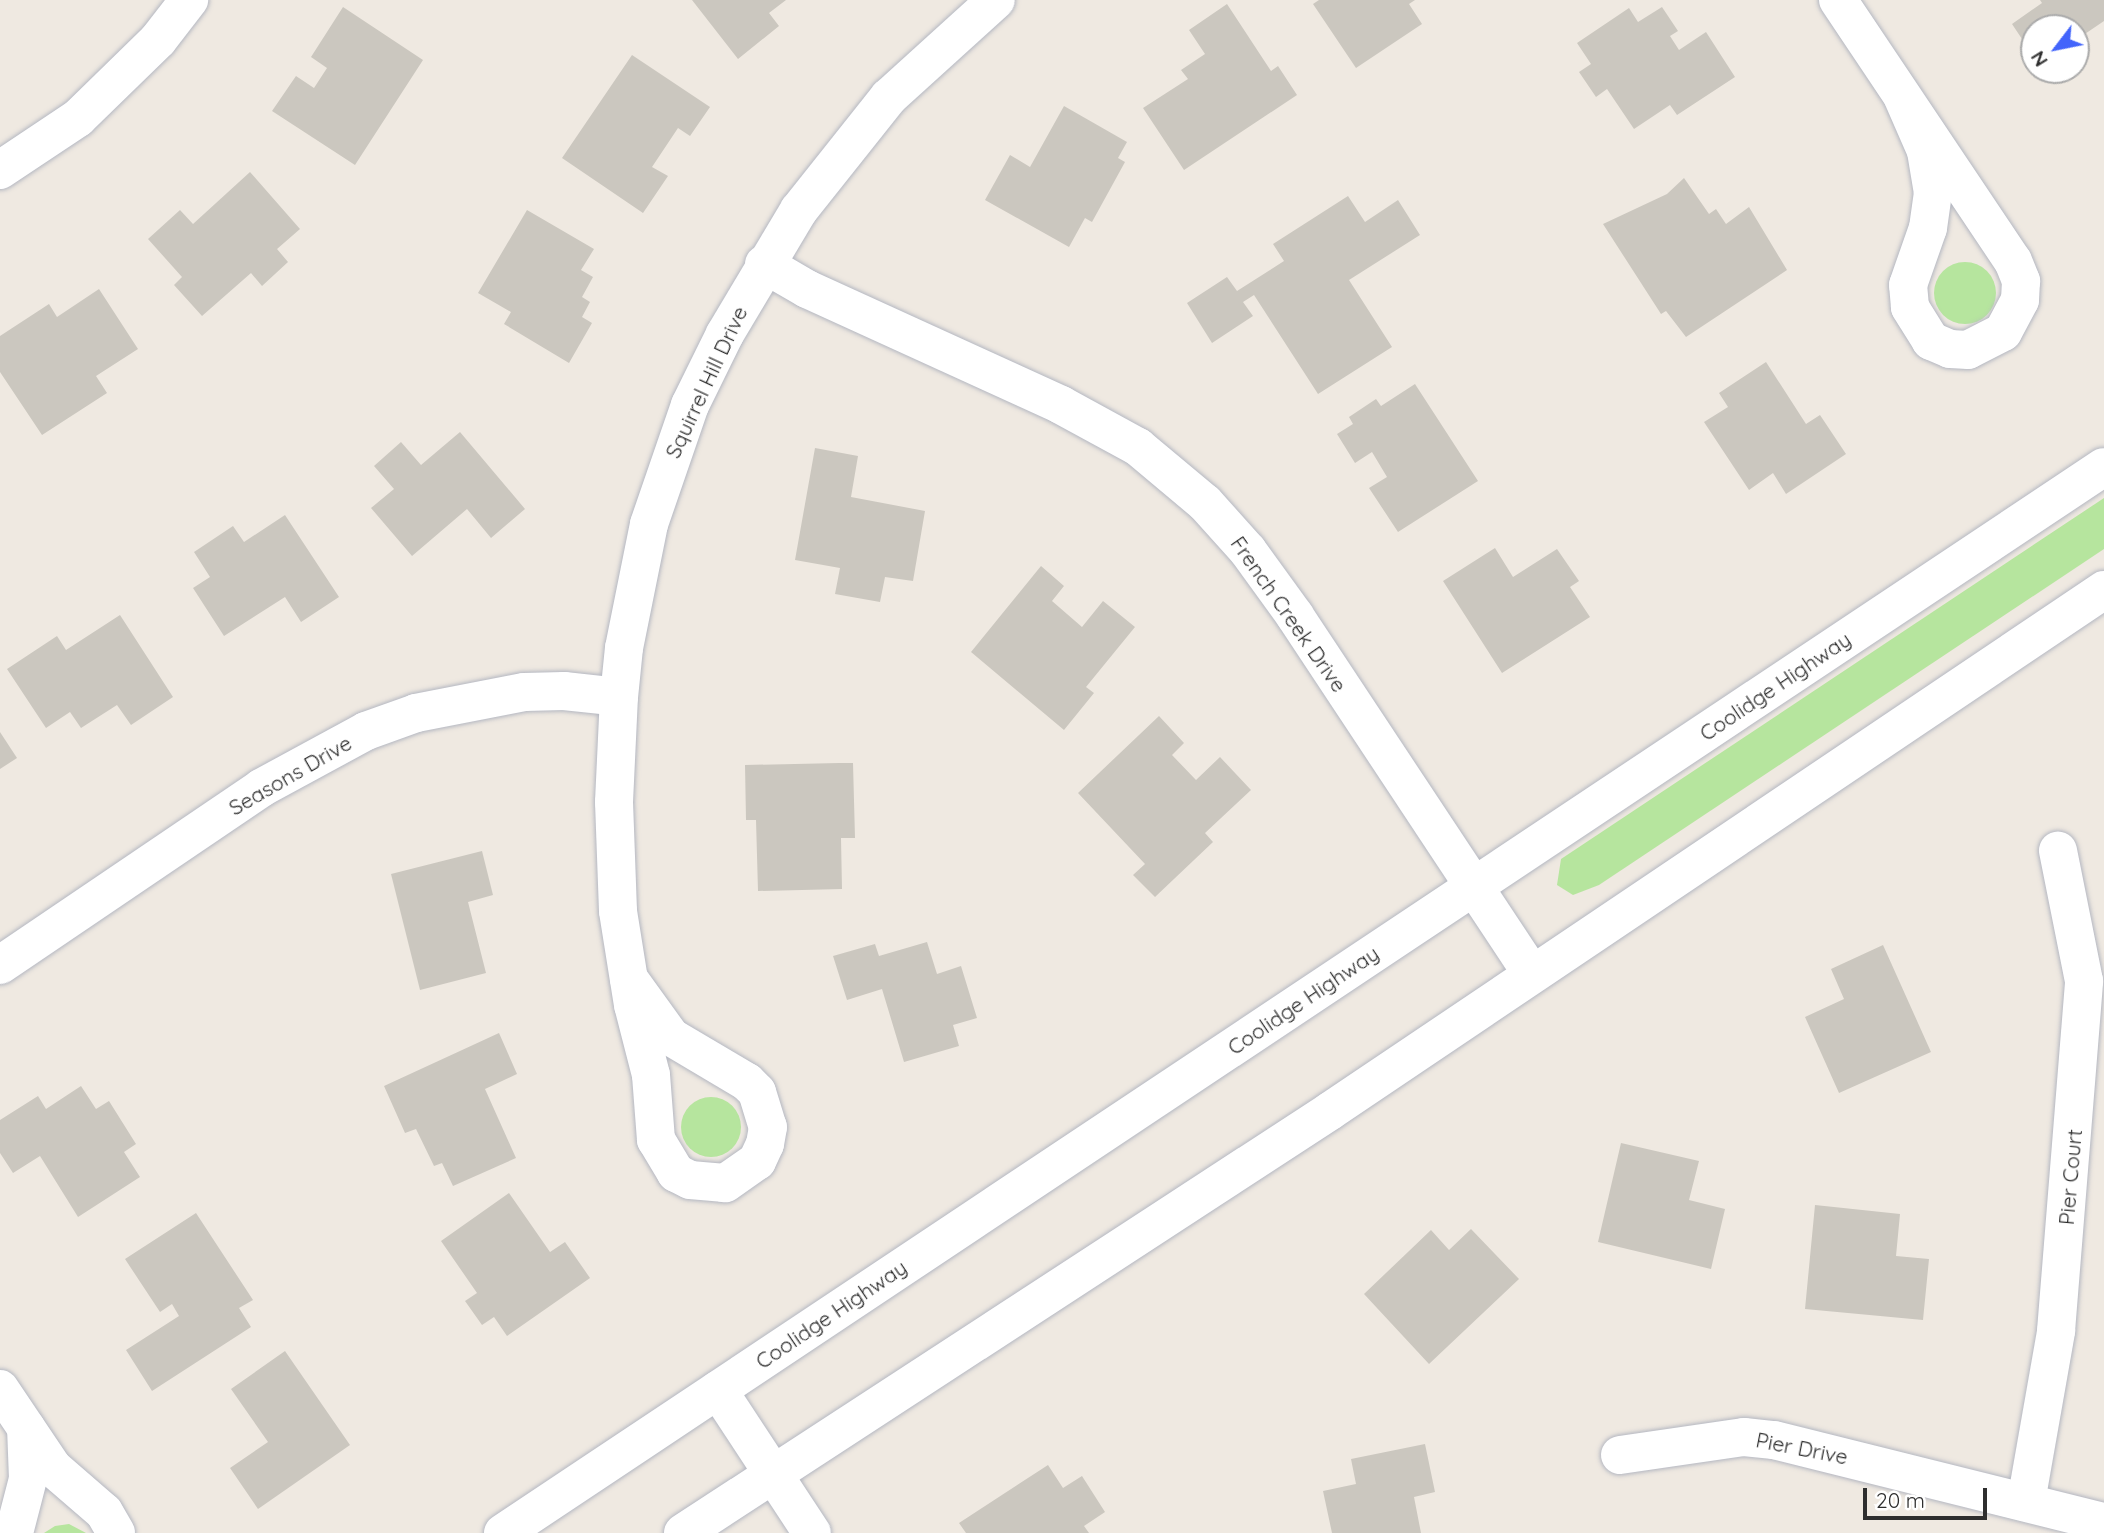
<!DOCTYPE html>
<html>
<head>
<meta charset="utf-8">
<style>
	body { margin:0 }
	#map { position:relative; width:2104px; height:1533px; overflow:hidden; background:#efe9e1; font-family:Quicksand,sans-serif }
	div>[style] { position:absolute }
	.green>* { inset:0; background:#b6e59e }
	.round { border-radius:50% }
	.building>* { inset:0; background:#cbc7bf }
	.roads { filter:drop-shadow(0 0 2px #b4b7c1) drop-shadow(0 0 2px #b4b7c1) }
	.street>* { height:38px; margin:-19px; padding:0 19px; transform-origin:19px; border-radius:19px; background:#fff }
	.secondary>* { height:38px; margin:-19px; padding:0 19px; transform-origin:19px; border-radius:19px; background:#fff }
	span { translate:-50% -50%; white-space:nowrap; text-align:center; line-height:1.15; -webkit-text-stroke:6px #fff; paint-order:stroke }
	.street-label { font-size:21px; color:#2e2e2e }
	.north { position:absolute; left:2020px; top:14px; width:70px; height:70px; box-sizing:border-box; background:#fff; border:2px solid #ababab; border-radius:50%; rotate:238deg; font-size:19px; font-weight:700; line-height:28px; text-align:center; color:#2e2e2e }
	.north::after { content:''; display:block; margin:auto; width:24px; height:32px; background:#4264fb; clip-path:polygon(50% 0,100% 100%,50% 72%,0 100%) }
	.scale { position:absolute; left:1863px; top:1488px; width:124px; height:32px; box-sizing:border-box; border:4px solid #2e2e2e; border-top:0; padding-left:9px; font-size:21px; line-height:24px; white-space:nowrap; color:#2e2e2e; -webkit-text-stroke:5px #fff; paint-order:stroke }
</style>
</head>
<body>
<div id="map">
	<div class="green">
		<i class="round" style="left:1934px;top:262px;width:62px;height:62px"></i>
		<i style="clip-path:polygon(2104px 498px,2104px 549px,1599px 885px,1573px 895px,1557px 885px,1561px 859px)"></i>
		<i class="round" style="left:681px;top:1097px;width:60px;height:60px"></i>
		<i style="clip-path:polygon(69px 1524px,86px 1533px,44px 1533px,55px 1526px)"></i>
	</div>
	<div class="building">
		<i style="clip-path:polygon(692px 0,786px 0,769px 13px,779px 26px,738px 59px)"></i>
		<i style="clip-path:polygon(1319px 0,1415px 0,1409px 4px,1422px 24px,1356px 68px,1313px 4px)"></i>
		<i style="clip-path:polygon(2040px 0,2104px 0,2104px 21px,2076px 40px,2076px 28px,2034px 28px,2034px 57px,2012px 24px,2042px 3px)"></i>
		<i style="clip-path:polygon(1227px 4px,1271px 71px,1278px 66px,1297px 95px,1184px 170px,1143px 108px,1188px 79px,1181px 70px,1205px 54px,1189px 30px)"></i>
		<i style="clip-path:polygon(343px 7px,423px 60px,355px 165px,272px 111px,296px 76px,314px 88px,327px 68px,311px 57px)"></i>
		<i style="clip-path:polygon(1662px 7px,1678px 31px,1670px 36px,1679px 50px,1706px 32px,1735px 77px,1677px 115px,1670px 105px,1634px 129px,1607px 89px,1596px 97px,1579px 72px,1591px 64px,1577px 43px,1629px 8px,1638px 22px)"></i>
		<i style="clip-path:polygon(632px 55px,710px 107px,690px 136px,678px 128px,652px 167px,668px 176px,643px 213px,562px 158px)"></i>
		<i style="clip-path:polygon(1064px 106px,1127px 142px,1118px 158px,1125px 162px,1092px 222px,1085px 218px,1069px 247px,985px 200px,1010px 155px,1030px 167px)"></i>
		<i style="clip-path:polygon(250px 172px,300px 229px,277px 249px,288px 262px,262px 286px,251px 273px,202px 316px,174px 285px,182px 277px,148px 239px,180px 210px,193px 224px)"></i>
		<i style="clip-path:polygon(1684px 178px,1709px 214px,1716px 209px,1726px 224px,1749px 207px,1787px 270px,1686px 337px,1666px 311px,1661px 314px,1603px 224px,1667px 194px)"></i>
		<i style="clip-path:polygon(1348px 196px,1365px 222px,1398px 200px,1420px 235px,1349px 280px,1392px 347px,1318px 394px,1254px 295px,1243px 302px,1253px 316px,1212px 343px,1187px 303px,1227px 277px,1237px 291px,1284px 261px,1273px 244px)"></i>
		<i style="clip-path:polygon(527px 210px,594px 249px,581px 270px,593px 277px,582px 297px,590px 302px,582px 317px,592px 323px,569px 363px,504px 324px,511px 312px,478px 293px)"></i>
		<i style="clip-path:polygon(99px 289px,138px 349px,96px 376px,107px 393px,42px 435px,0 372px,0 336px,49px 304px,57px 317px)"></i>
		<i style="clip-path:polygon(1766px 362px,1806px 424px,1820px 415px,1846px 454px,1786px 494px,1773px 473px,1749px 490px,1704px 422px,1728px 407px,1719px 393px)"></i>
		<i style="clip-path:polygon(1415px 384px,1478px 481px,1398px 532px,1369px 488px,1387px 477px,1372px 452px,1355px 463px,1337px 434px,1353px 424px,1349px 417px,1376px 399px,1381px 406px)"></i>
		<i style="clip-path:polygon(460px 432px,525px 509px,491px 538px,467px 509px,412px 556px,371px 508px,394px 489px,374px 466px,401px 442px,421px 465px)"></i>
		<i style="clip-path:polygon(815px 448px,858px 456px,851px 497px,925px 511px,913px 581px,885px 577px,880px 602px,835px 594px,840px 568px,795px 560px)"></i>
		<i style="clip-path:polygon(285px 515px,339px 597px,301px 622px,285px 597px,224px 636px,193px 588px,210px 577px,194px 552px,233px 526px,244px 542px)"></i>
		<i style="clip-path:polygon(1495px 548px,1513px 577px,1557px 549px,1579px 581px,1570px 587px,1590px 617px,1502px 673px,1443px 581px)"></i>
		<i style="clip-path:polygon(1041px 566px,1064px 586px,1052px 601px,1082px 627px,1103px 601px,1135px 627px,1086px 687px,1094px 693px,1064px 730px,971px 652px)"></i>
		<i style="clip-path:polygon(120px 615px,173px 697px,131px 725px,117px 705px,81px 728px,70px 712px,46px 728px,7px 669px,57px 636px,66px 650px)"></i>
		<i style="clip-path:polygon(1159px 716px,1184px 743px,1172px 755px,1196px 780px,1220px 757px,1251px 790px,1205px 833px,1213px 842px,1155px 897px,1133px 875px,1145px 864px,1078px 793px)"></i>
		<i style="clip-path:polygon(0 732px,17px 758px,0 769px)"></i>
		<i style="clip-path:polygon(839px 763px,853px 763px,855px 838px,841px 838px,842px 889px,758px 891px,756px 820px,746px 820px,745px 765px)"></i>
		<i style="clip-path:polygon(482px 851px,493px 895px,468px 902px,486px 973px,420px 990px,391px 874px)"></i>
		<i style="clip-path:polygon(927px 942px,937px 974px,961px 966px,977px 1018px,953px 1025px,959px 1046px,904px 1062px,882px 989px,847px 1000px,833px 956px,875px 944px,879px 956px)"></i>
		<i style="clip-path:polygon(1883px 945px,1931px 1052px,1839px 1093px,1805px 1017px,1844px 999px,1831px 969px)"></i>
		<i style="clip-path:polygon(499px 1033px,517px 1074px,485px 1089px,516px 1158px,453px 1186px,442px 1163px,434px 1166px,416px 1129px,405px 1133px,384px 1086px)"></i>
		<i style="clip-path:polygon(81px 1086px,96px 1109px,109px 1101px,136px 1144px,124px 1152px,140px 1177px,78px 1217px,40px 1156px,13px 1173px,0 1153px,0 1120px,38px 1096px,46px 1109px)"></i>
		<i style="clip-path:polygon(1621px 1143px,1699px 1161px,1689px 1200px,1725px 1209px,1711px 1269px,1598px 1242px)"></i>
		<i style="clip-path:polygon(509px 1193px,550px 1252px,565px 1242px,590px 1278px,507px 1336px,494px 1317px,482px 1325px,465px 1301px,477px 1293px,441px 1241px)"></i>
		<i style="clip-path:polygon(1815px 1205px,1900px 1214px,1896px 1256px,1929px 1259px,1923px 1320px,1805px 1309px)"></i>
		<i style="clip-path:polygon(196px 1213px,253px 1300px,239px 1308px,251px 1327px,152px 1391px,126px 1350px,179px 1316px,172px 1304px,160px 1312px,125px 1259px)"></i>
		<i style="clip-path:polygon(1471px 1229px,1519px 1279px,1429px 1364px,1364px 1294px,1431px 1230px,1449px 1250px)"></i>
		<i style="clip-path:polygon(285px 1351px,350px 1445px,258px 1509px,230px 1468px,268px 1442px,231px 1389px)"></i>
		<i style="clip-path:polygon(1425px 1444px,1435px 1492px,1414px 1497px,1421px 1533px,1332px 1533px,1323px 1491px,1356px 1484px,1351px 1459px)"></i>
		<i style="clip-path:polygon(1048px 1465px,1063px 1488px,1082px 1476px,1105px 1512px,1084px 1526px,1089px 1533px,966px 1533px,959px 1523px)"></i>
	</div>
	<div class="roads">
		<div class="street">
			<i style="left:1838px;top:0;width:314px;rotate:56.2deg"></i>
			<i style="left:2013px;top:261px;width:22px;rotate:68deg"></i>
			<i style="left:2021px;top:281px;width:19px;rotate:93deg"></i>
			<i style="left:2020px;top:300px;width:36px;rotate:118deg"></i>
			<i style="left:2003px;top:332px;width:39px;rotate:153deg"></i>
			<i style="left:1968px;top:350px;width:18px;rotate:-177deg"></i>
			<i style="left:1950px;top:349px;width:21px;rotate:-157deg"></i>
			<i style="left:1931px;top:341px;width:40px;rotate:-122deg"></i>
			<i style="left:1910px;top:307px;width:22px;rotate:-95deg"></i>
			<i style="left:1908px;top:285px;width:60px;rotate:-70.7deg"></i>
			<i style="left:1928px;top:228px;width:35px;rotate:-82deg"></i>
			<i style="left:1933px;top:193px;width:43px;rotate:-99.5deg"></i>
			<i style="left:1926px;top:151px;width:58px;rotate:-113.5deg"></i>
			<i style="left:0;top:170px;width:94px;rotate:-33.7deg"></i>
			<i style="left:78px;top:118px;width:112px;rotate:-44.3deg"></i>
			<i style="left:158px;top:40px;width:51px;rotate:-52.2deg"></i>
			<i style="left:764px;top:264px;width:50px;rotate:30.2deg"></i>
			<i style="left:807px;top:289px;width:279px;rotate:24.5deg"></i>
			<i style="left:1061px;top:405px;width:88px;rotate:28.6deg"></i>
			<i style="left:1138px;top:447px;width:87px;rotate:39.9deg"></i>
			<i style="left:1205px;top:503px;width:64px;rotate:48.1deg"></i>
			<i style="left:1248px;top:551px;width:80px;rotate:54.1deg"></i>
			<i style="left:1295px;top:616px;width:428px;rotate:56.5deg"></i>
			<i style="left:0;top:965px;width:315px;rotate:-34.1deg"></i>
			<i style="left:261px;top:788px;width:119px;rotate:-28.5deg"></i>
			<i style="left:366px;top:731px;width:53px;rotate:-19.8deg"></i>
			<i style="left:416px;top:713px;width:110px;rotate:-11deg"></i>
			<i style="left:524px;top:692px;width:40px;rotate:-1.4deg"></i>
			<i style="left:564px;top:691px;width:55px;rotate:6.2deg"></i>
			<i style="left:629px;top:979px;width:72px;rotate:54.1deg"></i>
			<i style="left:671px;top:1037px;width:88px;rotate:30.6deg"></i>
			<i style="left:747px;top:1082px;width:14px;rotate:45deg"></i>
			<i style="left:757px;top:1092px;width:37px;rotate:73deg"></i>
			<i style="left:768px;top:1127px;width:17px;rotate:100deg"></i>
			<i style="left:765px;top:1144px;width:19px;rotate:115deg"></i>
			<i style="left:757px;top:1161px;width:39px;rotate:145deg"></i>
			<i style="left:725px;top:1183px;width:35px;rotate:-175deg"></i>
			<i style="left:690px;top:1180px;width:16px;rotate:-153deg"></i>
			<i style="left:676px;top:1173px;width:39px;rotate:-121deg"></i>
			<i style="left:656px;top:1140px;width:65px;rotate:-94.4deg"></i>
			<i style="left:651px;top:1075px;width:72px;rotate:-104.4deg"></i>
			<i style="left:633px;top:1005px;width:95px;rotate:-99.1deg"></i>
			<i style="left:618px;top:911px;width:109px;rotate:-92.1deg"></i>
			<i style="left:614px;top:802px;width:105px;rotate:-87.3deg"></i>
			<i style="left:619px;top:697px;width:49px;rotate:-84.2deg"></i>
			<i style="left:624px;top:648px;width:126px;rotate:-78.6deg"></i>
			<i style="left:649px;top:524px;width:126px;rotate:-71deg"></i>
			<i style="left:690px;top:405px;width:79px;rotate:-63.8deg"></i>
			<i style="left:725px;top:334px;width:144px;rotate:-59.2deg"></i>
			<i style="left:799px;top:210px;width:144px;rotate:-51.5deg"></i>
			<i style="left:889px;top:97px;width:144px;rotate:-42.2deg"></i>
			<i style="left:0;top:1389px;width:95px;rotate:56.1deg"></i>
			<i style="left:53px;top:1468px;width:67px;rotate:40.8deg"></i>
			<i style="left:104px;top:1512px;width:24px;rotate:60deg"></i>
			<i style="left:718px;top:1390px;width:171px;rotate:56.7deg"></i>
			<i style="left:1620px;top:1455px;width:125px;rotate:-8.3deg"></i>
			<i style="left:1744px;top:1437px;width:30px;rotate:6deg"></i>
			<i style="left:1774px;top:1440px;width:340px;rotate:14deg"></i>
			<i style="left:2026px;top:1502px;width:174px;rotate:-80deg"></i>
			<i style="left:2056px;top:1331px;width:351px;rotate:-85.4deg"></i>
			<i style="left:2084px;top:981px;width:133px;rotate:-101.3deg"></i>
			<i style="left:14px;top:1533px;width:56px;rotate:-75.5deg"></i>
			<i style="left:28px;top:1479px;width:51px;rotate:-92.2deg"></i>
		</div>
		<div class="secondary">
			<i style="left:503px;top:1533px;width:1923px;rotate:-33.66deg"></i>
			<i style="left:683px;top:1533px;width:772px;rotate:-33.11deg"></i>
			<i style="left:1330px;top:1111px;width:933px;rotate:-33.95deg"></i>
		</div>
	</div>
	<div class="street-label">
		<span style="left:706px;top:382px;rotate:-65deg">Squirrel Hill Drive</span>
		<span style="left:1289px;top:614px;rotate:55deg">French Creek Drive</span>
		<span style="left:1775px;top:686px;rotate:-34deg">Coolidge Highway</span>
		<span style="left:290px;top:775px;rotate:-30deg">Seasons Drive</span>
		<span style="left:1303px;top:1000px;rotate:-34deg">Coolidge Highway</span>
		<span style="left:2070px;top:1177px;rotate:-85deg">Pier Court</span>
		<span style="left:831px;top:1314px;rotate:-34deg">Coolidge Highway</span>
		<span style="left:1802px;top:1448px;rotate:11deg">Pier Drive</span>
	</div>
	<div class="north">N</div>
	<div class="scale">20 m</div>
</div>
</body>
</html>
